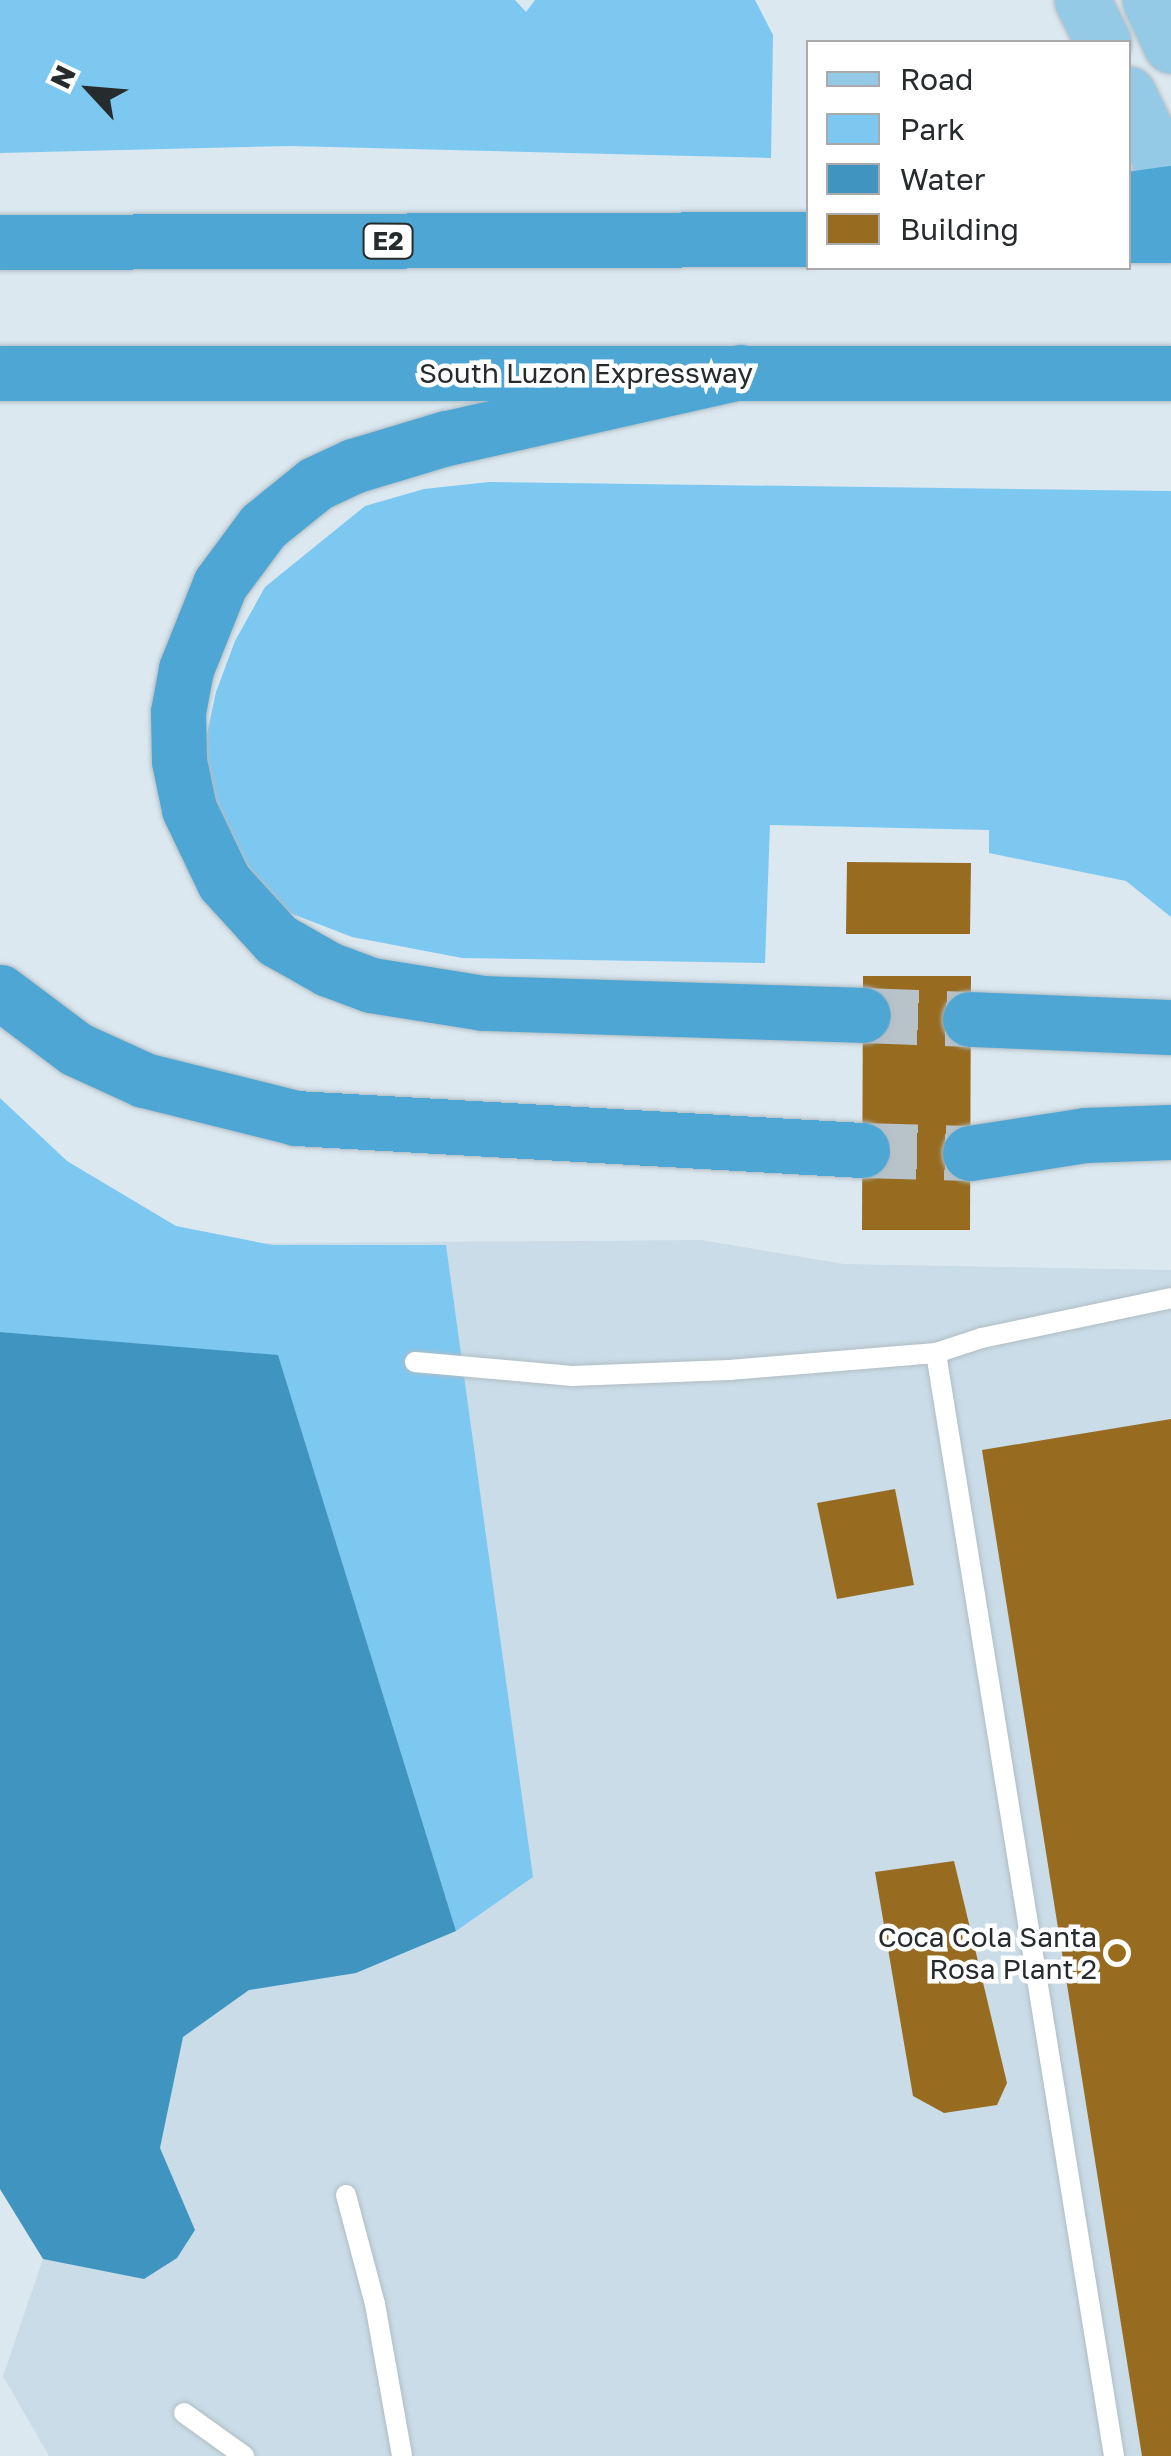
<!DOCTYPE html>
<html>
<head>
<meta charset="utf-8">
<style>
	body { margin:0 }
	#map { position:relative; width:1171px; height:2456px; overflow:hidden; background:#dce8f0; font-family:"Golos Text",sans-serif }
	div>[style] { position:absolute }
	.built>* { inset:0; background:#c9dce7 }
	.green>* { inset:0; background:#7dc8f1 }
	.water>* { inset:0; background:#4095c0 }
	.building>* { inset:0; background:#976c21 }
	.highway-tunnel>* { height:55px; margin-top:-27.5px; transform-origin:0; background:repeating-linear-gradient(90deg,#b8c2c9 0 55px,transparent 0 83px) }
	.roads { filter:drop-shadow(0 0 2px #b0bcc3) drop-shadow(0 0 2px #b0bcc3) }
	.lane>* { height:20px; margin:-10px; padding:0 10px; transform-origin:10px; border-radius:10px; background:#fff }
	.primary>* { height:55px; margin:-27.5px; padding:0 27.5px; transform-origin:27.5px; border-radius:27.5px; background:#94cae5 }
	.highway>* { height:55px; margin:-27.5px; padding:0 27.5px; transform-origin:27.5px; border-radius:27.5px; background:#4da6d3 }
	.dots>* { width:28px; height:28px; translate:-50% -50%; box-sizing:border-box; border:5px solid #fff; border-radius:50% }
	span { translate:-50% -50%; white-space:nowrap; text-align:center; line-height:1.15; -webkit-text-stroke:9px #fff; paint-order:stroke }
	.shield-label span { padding:2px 8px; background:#fff; border:2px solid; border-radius:8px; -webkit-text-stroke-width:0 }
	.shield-label { font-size:25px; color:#262b2d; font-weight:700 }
	.street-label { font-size:28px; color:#262b2d }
	.poi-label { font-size:28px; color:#262b2d }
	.right { translate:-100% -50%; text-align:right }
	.legend { position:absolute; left:806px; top:40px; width:325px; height:230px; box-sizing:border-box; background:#fff; border:2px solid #a8aaab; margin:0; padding:12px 18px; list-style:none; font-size:30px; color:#262b2d }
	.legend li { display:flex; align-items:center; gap:20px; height:50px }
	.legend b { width:50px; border:2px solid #a8aaab }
	.north { position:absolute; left:40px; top:40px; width:100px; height:100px; -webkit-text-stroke:8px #fff; paint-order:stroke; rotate:296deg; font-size:28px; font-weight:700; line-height:40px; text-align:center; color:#262b2d }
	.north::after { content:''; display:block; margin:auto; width:35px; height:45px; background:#262b2d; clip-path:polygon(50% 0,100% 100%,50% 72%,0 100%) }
</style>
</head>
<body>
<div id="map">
	<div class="built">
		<i style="clip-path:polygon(701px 1240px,844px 1264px,1171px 1270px,1171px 2456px,49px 2456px,3px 2376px,43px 2259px,0 2189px,0 1245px)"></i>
	</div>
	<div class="green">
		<i style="clip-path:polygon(0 0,515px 0,526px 12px,535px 0,755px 0,773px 35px,771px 158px,290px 146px,0 153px)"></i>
		<i style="clip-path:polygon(489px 482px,1171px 491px,1171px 917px,1126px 881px,989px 853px,989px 830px,770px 825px,765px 963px,462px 958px,352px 937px,282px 910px,234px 861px,212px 804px,203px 752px,216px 692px,235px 641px,265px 587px,365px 506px,424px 489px)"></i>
		<i style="clip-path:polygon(0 1098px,67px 1161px,176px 1226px,272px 1245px,446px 1245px,533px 1877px,456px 1931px,278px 1356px,0 1332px)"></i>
	</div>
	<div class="water">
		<i style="clip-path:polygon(0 1332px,278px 1355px,456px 1931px,356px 1973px,249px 1990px,183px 2037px,160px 2148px,195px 2230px,177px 2258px,144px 2279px,43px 2259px,0 2189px)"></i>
	</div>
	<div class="building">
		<i style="clip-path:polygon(847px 862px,971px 863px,970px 934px,846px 934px)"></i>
		<i style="clip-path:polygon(863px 976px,971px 976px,970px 1230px,862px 1230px)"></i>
		<i style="clip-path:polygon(1171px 1419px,1171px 2456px,1142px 2456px,982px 1450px)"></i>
		<i style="clip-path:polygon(895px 1489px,914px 1585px,837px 1599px,817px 1503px)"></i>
		<i style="clip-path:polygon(954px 1861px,1007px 2083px,997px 2105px,944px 2113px,913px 2096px,875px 1872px)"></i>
	</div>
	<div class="highway-tunnel">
		<i style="left:863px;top:1015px;width:107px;rotate:2.1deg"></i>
		<i style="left:862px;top:1150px;width:108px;rotate:1.6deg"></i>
	</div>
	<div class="roads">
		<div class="lane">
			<i style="left:415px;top:1362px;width:158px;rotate:5.1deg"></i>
			<i style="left:572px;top:1376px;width:157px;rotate:-2.2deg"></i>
			<i style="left:729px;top:1370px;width:208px;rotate:-4.7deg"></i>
			<i style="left:346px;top:2195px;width:113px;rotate:75.1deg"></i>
			<i style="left:375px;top:2304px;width:154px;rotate:79.9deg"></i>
			<i style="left:184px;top:2413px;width:74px;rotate:35.6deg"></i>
			<i style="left:1114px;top:2456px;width:1117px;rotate:-99.17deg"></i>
			<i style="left:936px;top:1353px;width:48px;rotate:-18.1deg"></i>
			<i style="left:982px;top:1338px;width:193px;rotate:-11.9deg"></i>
		</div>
		<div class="primary">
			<i style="left:1082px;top:0;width:47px;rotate:63.4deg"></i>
			<i style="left:1150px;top:0;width:50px;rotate:65deg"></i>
			<i style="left:1128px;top:94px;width:98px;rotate:64deg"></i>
		</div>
		<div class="highway">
			<i style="left:1128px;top:199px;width:43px;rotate:-7.9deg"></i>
			<i style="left:1128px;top:235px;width:43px"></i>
			<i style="left:0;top:242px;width:808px;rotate:-0.21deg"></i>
			<i style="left:740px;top:372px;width:301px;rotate:167.3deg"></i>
			<i style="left:446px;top:438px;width:97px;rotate:163.2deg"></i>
			<i style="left:353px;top:466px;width:42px;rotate:154.7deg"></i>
			<i style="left:315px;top:484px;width:67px;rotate:141.1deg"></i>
			<i style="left:263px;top:526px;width:72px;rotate:126.6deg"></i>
			<i style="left:220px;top:584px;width:92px;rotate:111.8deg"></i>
			<i style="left:186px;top:669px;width:44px;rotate:100.5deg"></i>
			<i style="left:178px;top:712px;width:49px;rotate:88.8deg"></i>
			<i style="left:179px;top:761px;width:49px;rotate:78.2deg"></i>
			<i style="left:189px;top:809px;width:81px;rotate:64.4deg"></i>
			<i style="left:224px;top:882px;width:79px;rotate:47.6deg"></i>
			<i style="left:277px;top:940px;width:59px;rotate:29.6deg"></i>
			<i style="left:328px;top:969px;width:46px;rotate:20.4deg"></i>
			<i style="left:371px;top:985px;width:113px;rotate:9.1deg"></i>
			<i style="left:483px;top:1003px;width:380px;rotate:1.8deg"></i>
			<i style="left:0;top:373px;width:1171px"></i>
			<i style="left:0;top:992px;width:95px;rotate:36.9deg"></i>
			<i style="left:76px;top:1049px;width:75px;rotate:24.5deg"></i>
			<i style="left:144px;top:1080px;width:157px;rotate:14deg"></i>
			<i style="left:296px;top:1118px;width:567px;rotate:3.24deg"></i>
			<i style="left:970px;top:1019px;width:201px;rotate:2.3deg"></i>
			<i style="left:970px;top:1153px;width:116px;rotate:-8.9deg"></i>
			<i style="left:1085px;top:1135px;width:86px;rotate:-2deg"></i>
		</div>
	</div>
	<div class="dots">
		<i style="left:1117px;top:1953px;background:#996c1b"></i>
	</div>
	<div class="shield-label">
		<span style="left:388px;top:241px">E2</span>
	</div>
	<div class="street-label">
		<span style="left:586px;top:373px">South Luzon Expressway</span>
	</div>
	<div class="poi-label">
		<span class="right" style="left:1097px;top:1953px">Coca Cola Santa<br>Rosa Plant 2</span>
	</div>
	<ul class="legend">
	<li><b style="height:12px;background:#94cae5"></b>Road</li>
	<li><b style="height:28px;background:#7dc8f1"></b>Park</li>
	<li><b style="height:28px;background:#4095c0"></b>Water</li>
	<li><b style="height:28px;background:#976c21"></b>Building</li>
	</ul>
	<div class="north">N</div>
</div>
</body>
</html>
